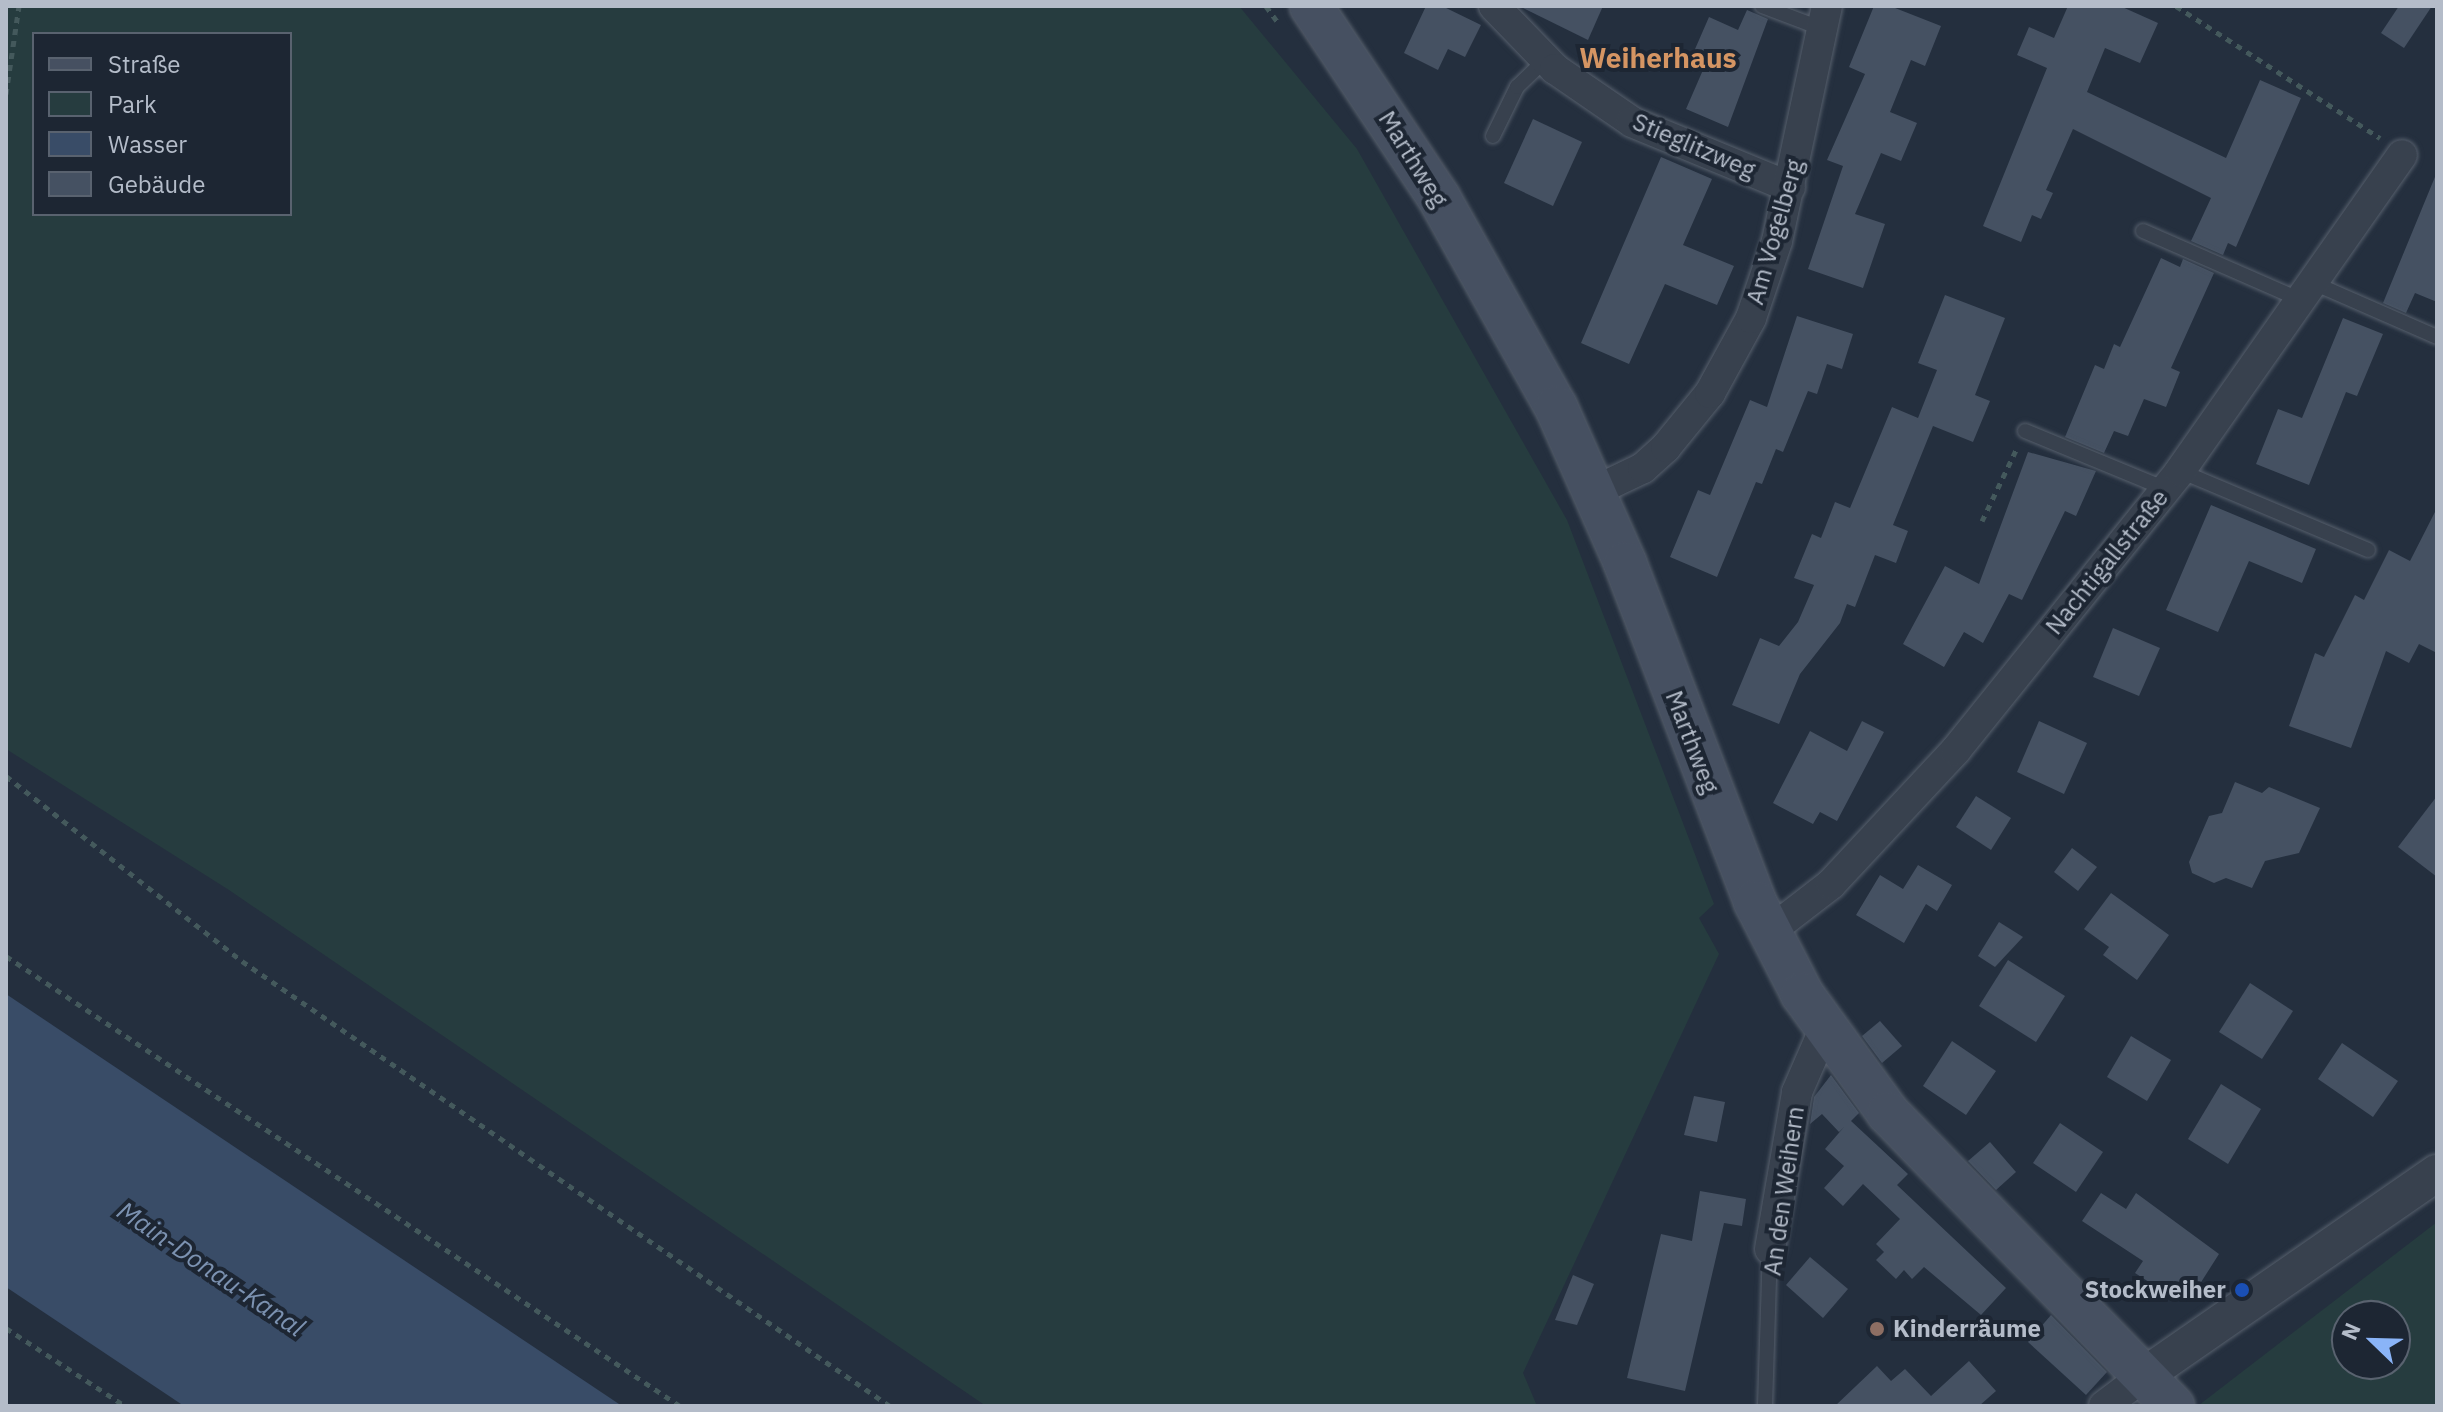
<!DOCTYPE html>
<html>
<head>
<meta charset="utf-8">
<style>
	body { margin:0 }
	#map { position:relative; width:2443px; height:1412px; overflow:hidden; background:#242f3e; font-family:"IBM Plex Sans",sans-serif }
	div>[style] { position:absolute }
	.green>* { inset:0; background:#263c3f }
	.water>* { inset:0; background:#394c67 }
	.building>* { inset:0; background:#455162 }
	.path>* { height:5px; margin-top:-2.5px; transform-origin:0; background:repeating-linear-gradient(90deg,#44595c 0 6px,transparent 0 12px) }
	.roads { filter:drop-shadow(0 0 2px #565f6c) drop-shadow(0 0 2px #565f6c) }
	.service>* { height:14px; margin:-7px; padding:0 7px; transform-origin:7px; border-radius:7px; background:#38414e }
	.minor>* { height:30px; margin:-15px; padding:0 15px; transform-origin:15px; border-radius:15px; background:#38414e }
	.tertiary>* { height:36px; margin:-18px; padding:0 18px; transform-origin:18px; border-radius:18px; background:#38414e }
	.secondary>* { height:42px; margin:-21px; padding:0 21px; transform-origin:21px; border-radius:21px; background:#465061 }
	.dots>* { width:22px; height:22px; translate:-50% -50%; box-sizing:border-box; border:4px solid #1d2633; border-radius:50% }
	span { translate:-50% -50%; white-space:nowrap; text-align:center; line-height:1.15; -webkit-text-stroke:8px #1d2633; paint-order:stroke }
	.street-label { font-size:24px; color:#b4bcc9 }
	.poi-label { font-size:24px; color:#b4bcc9; font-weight:700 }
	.right { translate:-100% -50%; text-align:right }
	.left { translate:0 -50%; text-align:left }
	.water-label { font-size:26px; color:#7c92b1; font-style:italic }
	.quarter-label { font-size:28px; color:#d59563; font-weight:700 }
	.frame { position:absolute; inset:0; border:8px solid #b4bcc9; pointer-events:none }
	.legend { position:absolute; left:32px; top:32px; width:260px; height:184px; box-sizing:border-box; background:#1d2633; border:2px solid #59626f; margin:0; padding:10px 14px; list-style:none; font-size:24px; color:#b4bcc9 }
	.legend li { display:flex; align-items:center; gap:16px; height:40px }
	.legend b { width:40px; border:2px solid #59626f }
	.north { position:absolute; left:2331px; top:1300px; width:80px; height:80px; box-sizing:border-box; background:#1d2633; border:2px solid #59626f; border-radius:50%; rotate:293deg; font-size:22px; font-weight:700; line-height:32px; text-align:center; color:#b4bcc9 }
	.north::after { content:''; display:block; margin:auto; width:28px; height:36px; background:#8ab4f8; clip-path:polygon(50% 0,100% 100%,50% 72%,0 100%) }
</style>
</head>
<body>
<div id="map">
	<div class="green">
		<i style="clip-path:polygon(evenodd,6px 6px,1239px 6px,1357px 149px,1567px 520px,1714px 904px,1699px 918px,1719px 954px,1523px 1373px,1537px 1406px,986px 1406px,229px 890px,6px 749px,6px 6px,34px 34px,290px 34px,290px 214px,34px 214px,34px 34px)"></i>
		<i style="clip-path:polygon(evenodd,2437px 1222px,2437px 1406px,2200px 1406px,2199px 1405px,2437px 1222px,2347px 1316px,2395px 1316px,2395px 1364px,2347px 1364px,2347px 1316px)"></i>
	</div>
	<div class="water">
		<i style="clip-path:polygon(6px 994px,622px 1406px,184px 1406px,6px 1287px)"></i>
	</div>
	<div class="building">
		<i style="clip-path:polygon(1426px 6px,1442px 6px,1481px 25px,1465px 57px,1448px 49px,1438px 70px,1404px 53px)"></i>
		<i style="clip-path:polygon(1519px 6px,1603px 6px,1588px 40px)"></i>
		<i style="clip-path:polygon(1874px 6px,1890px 6px,1941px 26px,1925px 66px,1911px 60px,1890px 112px,1917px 123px,1901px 161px,1881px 153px,1855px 214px,1885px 224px,1863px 288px,1808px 269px,1843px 166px,1827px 160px,1865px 74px,1849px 67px)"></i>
		<i style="clip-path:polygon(2068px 6px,2120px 6px,2158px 23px,2140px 63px,2105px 48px,2087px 92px,2226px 158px,2260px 80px,2301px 98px,2236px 247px,2228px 243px,2223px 255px,2191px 241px,2211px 198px,2073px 129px,2046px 190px,2053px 193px,2041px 219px,2032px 215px,2021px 242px,1983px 226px,2047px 68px,2017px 55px,2029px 27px,2054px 38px)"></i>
		<i style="clip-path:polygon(2399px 6px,2432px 6px,2404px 48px,2381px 33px)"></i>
		<i style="clip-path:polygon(1747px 10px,1768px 19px,1728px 127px,1686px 109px,1706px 63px,1692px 56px,1709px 17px,1738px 30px)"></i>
		<i style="clip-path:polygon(1533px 119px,1582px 142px,1553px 206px,1504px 183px)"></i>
		<i style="clip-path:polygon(1661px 157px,1712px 179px,1683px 245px,1734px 266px,1717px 305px,1665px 284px,1629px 364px,1581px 343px)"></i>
		<i style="clip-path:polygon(2437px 172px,2437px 302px,2415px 293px,2406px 313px,2383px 303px)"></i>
		<i style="clip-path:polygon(2161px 258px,2180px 267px,2183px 259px,2214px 273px,2171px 368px,2180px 372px,2166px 407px,2144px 399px,2128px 436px,2114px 431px,2104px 453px,2065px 437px,2095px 365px,2104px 369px,2114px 344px,2120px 347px)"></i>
		<i style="clip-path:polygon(1945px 295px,2005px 318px,1975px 395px,1990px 401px,1973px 442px,1933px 426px,1893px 525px,1908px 531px,1896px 563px,1875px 555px,1855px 607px,1847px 604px,1840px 623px,1800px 674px,1779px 724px,1732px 705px,1760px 638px,1779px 646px,1798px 622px,1814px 585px,1794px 578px,1812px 534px,1821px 538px,1835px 502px,1850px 508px,1892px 407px,1918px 418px,1937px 370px,1918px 363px)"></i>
		<i style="clip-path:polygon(1797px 316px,1853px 334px,1842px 369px,1827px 364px,1817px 394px,1808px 391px,1783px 452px,1776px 449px,1762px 484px,1756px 482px,1717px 577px,1670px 557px,1698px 490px,1710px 495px,1750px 400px,1767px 407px)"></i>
		<i style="clip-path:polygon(2343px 318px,2383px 334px,2357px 396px,2346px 392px,2309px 485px,2256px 464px,2278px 409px,2302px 418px)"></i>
		<i style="clip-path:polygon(2028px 452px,2096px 471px,2076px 516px,2065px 511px,2022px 600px,2009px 594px,1983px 643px,1964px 632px,1944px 667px,1903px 644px,1945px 566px,1979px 584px)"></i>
		<i style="clip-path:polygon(2211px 505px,2316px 549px,2302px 583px,2249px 561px,2218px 632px,2166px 610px)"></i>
		<i style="clip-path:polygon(2437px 508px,2437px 653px,2419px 644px,2409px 663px,2386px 651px,2351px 748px,2289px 726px,2315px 653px,2324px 657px,2355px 595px,2364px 600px,2389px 550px,2410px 561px)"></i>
		<i style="clip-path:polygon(2113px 628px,2160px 648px,2139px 696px,2093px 677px)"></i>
		<i style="clip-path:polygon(1862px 721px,1884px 732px,1837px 821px,1820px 812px,1813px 824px,1773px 803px,1810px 731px,1847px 751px)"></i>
		<i style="clip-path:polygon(2039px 721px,2087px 743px,2064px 794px,2017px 772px)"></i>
		<i style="clip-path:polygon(2235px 782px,2262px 793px,2269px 787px,2320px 808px,2299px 853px,2265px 861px,2252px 888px,2226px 878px,2214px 883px,2192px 873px,2189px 862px,2209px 816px,2222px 813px)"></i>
		<i style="clip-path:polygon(1976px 796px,2011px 818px,1991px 850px,1956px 827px)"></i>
		<i style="clip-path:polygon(2437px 796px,2437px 877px,2398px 847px)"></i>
		<i style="clip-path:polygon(2072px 848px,2097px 867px,2078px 891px,2054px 872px)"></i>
		<i style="clip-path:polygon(1918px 865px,1952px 885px,1937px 911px,1926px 904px,1904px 943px,1856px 915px,1880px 875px,1903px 889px)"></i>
		<i style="clip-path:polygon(2111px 893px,2169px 935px,2137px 980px,2103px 955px,2109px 947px,2084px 929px)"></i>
		<i style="clip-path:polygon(1999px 922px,2023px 937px,1995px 967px,1978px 956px)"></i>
		<i style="clip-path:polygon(2008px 960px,2065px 996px,2036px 1042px,1979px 1006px)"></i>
		<i style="clip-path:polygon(2250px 983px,2293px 1011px,2262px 1059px,2219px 1032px)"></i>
		<i style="clip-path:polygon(1880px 1021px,1902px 1046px,1882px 1063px,1862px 1036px)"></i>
		<i style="clip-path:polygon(2131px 1036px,2171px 1060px,2147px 1101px,2107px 1077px)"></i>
		<i style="clip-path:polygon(1952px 1041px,1996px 1071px,1966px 1115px,1923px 1086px)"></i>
		<i style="clip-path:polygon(2342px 1043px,2398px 1081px,2373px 1117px,2318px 1079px)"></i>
		<i style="clip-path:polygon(1831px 1075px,1859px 1113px,1851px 1121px,1908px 1174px,1897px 1185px,2006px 1288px,1981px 1315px,1924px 1267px,1912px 1279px,1904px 1270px,1896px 1279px,1876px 1260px,1884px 1252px,1876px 1244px,1900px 1219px,1863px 1184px,1843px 1206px,1824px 1188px,1844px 1166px,1825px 1149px,1844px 1127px,1839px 1132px,1822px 1114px,1810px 1124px,1814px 1097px)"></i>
		<i style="clip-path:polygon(2221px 1084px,2261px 1109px,2228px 1164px,2188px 1139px)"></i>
		<i style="clip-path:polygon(1694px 1096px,1725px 1102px,1717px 1142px,1684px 1135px)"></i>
		<i style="clip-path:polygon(2060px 1123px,2103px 1152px,2076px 1192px,2033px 1163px)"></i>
		<i style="clip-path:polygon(1990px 1142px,2016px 1172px,1996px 1190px,1968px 1161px)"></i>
		<i style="clip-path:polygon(1700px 1191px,1746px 1199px,1742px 1226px,1724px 1223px,1685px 1391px,1627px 1378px,1661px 1234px,1692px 1241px)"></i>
		<i style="clip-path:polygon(2101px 1193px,2126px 1209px,2136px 1193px,2219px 1254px,2191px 1298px,2172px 1285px,2166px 1293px,2135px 1273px,2143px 1261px,2082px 1221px)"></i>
		<i style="clip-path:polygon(1810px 1257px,1848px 1289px,1823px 1318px,1786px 1285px)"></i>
		<i style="clip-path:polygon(1573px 1275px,1594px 1284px,1577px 1325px,1555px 1320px)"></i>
		<i style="clip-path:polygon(2051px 1315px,2107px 1372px,2086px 1395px,2028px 1342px)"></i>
		<i style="clip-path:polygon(1969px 1361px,1996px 1391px,1979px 1406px,1835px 1406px,1877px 1366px,1891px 1381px,1905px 1369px,1931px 1396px)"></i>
	</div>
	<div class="path">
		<i style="left:1266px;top:6px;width:19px;rotate:54deg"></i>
		<i style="left:2176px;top:6px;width:243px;rotate:32.9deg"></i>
		<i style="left:6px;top:94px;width:89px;rotate:-81.6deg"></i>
		<i style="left:1982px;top:521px;width:79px;rotate:-64.4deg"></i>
		<i style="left:6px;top:776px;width:300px;rotate:38.1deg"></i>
		<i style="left:242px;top:961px;width:786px;rotate:34.48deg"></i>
		<i style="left:6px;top:956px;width:810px;rotate:33.73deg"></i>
		<i style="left:6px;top:1328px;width:142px;rotate:33.2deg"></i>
	</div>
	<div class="roads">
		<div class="service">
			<i style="left:1762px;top:6px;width:65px;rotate:20.7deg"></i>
			<i style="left:1493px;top:136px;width:55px;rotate:-63.9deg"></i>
			<i style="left:1517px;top:87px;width:40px;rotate:-44deg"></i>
			<i style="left:2143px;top:231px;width:170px;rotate:23.6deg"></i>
			<i style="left:2311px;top:282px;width:137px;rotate:23.6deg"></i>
			<i style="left:2025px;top:431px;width:152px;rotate:22.4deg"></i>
			<i style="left:2180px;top:471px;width:204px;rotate:22.8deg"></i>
			<i style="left:1765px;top:1406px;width:157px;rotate:-88.2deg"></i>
		</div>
		<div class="minor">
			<i style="left:1494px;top:6px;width:88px;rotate:45.9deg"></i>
			<i style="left:1555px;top:69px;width:93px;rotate:34.5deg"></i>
			<i style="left:1632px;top:122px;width:171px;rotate:22.4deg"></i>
			<i style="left:1595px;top:491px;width:53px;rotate:-25.6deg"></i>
			<i style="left:1643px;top:468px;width:31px;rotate:-42deg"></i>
			<i style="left:1666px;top:447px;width:70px;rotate:-50.8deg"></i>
			<i style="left:1710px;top:393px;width:85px;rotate:-61.3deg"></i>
			<i style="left:1751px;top:318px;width:81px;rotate:-71.3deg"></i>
			<i style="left:1777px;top:241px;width:240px;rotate:-78deg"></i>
			<i style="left:1769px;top:932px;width:78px;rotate:-37.7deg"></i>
			<i style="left:1831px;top:884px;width:183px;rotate:-47deg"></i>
			<i style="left:1956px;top:750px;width:358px;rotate:-51.2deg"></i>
			<i style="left:2180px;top:471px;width:386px;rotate:-54.9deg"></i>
			<i style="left:1770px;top:1249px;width:159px;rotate:-80.2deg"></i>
			<i style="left:1797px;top:1092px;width:68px;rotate:-66.5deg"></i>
			<i style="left:2104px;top:1406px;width:51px;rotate:-37.1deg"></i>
		</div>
		<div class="tertiary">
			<i style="left:2145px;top:1375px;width:355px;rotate:-34.7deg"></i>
		</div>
		<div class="secondary">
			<i style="left:1311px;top:6px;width:231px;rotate:56.3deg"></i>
			<i style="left:1439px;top:198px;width:240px;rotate:60.8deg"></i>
			<i style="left:1556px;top:407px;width:171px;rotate:66.1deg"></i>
			<i style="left:1625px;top:563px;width:363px;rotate:69deg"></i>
			<i style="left:1755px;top:902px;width:103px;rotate:62.9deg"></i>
			<i style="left:1802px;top:994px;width:147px;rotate:54.1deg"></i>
			<i style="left:1888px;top:1113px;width:409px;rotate:45.8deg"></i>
		</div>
	</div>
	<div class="dots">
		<i style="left:2242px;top:1290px;background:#1a4fb4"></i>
		<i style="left:1877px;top:1329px;background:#8d6e63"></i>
	</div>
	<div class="street-label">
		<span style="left:1694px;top:146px;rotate:23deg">Stieglitzweg</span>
		<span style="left:1413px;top:159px;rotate:58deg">Marthweg</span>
		<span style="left:1775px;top:232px;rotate:-74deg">Am Vogelberg</span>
		<span style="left:2107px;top:562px;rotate:-51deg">Nachtigallstraße</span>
		<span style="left:1692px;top:742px;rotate:69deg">Marthweg</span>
		<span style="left:1784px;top:1191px;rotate:-82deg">An den Weihern</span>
	</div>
	<div class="poi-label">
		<span class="right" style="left:2226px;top:1290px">Stockweiher</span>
		<span class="left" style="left:1893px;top:1329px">Kinderräume</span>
	</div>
	<div class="water-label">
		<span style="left:211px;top:1269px;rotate:34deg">Main-Donau-Kanal</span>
	</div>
	<div class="quarter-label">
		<span style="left:1658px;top:58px">Weiherhaus</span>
	</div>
	<div class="frame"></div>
	<ul class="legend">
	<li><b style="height:10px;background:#465061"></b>Straße</li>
	<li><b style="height:22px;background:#263c3f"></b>Park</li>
	<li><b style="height:22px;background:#394c67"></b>Wasser</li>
	<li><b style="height:22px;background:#455162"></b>Gebäude</li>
	</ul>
	<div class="north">N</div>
</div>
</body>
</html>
